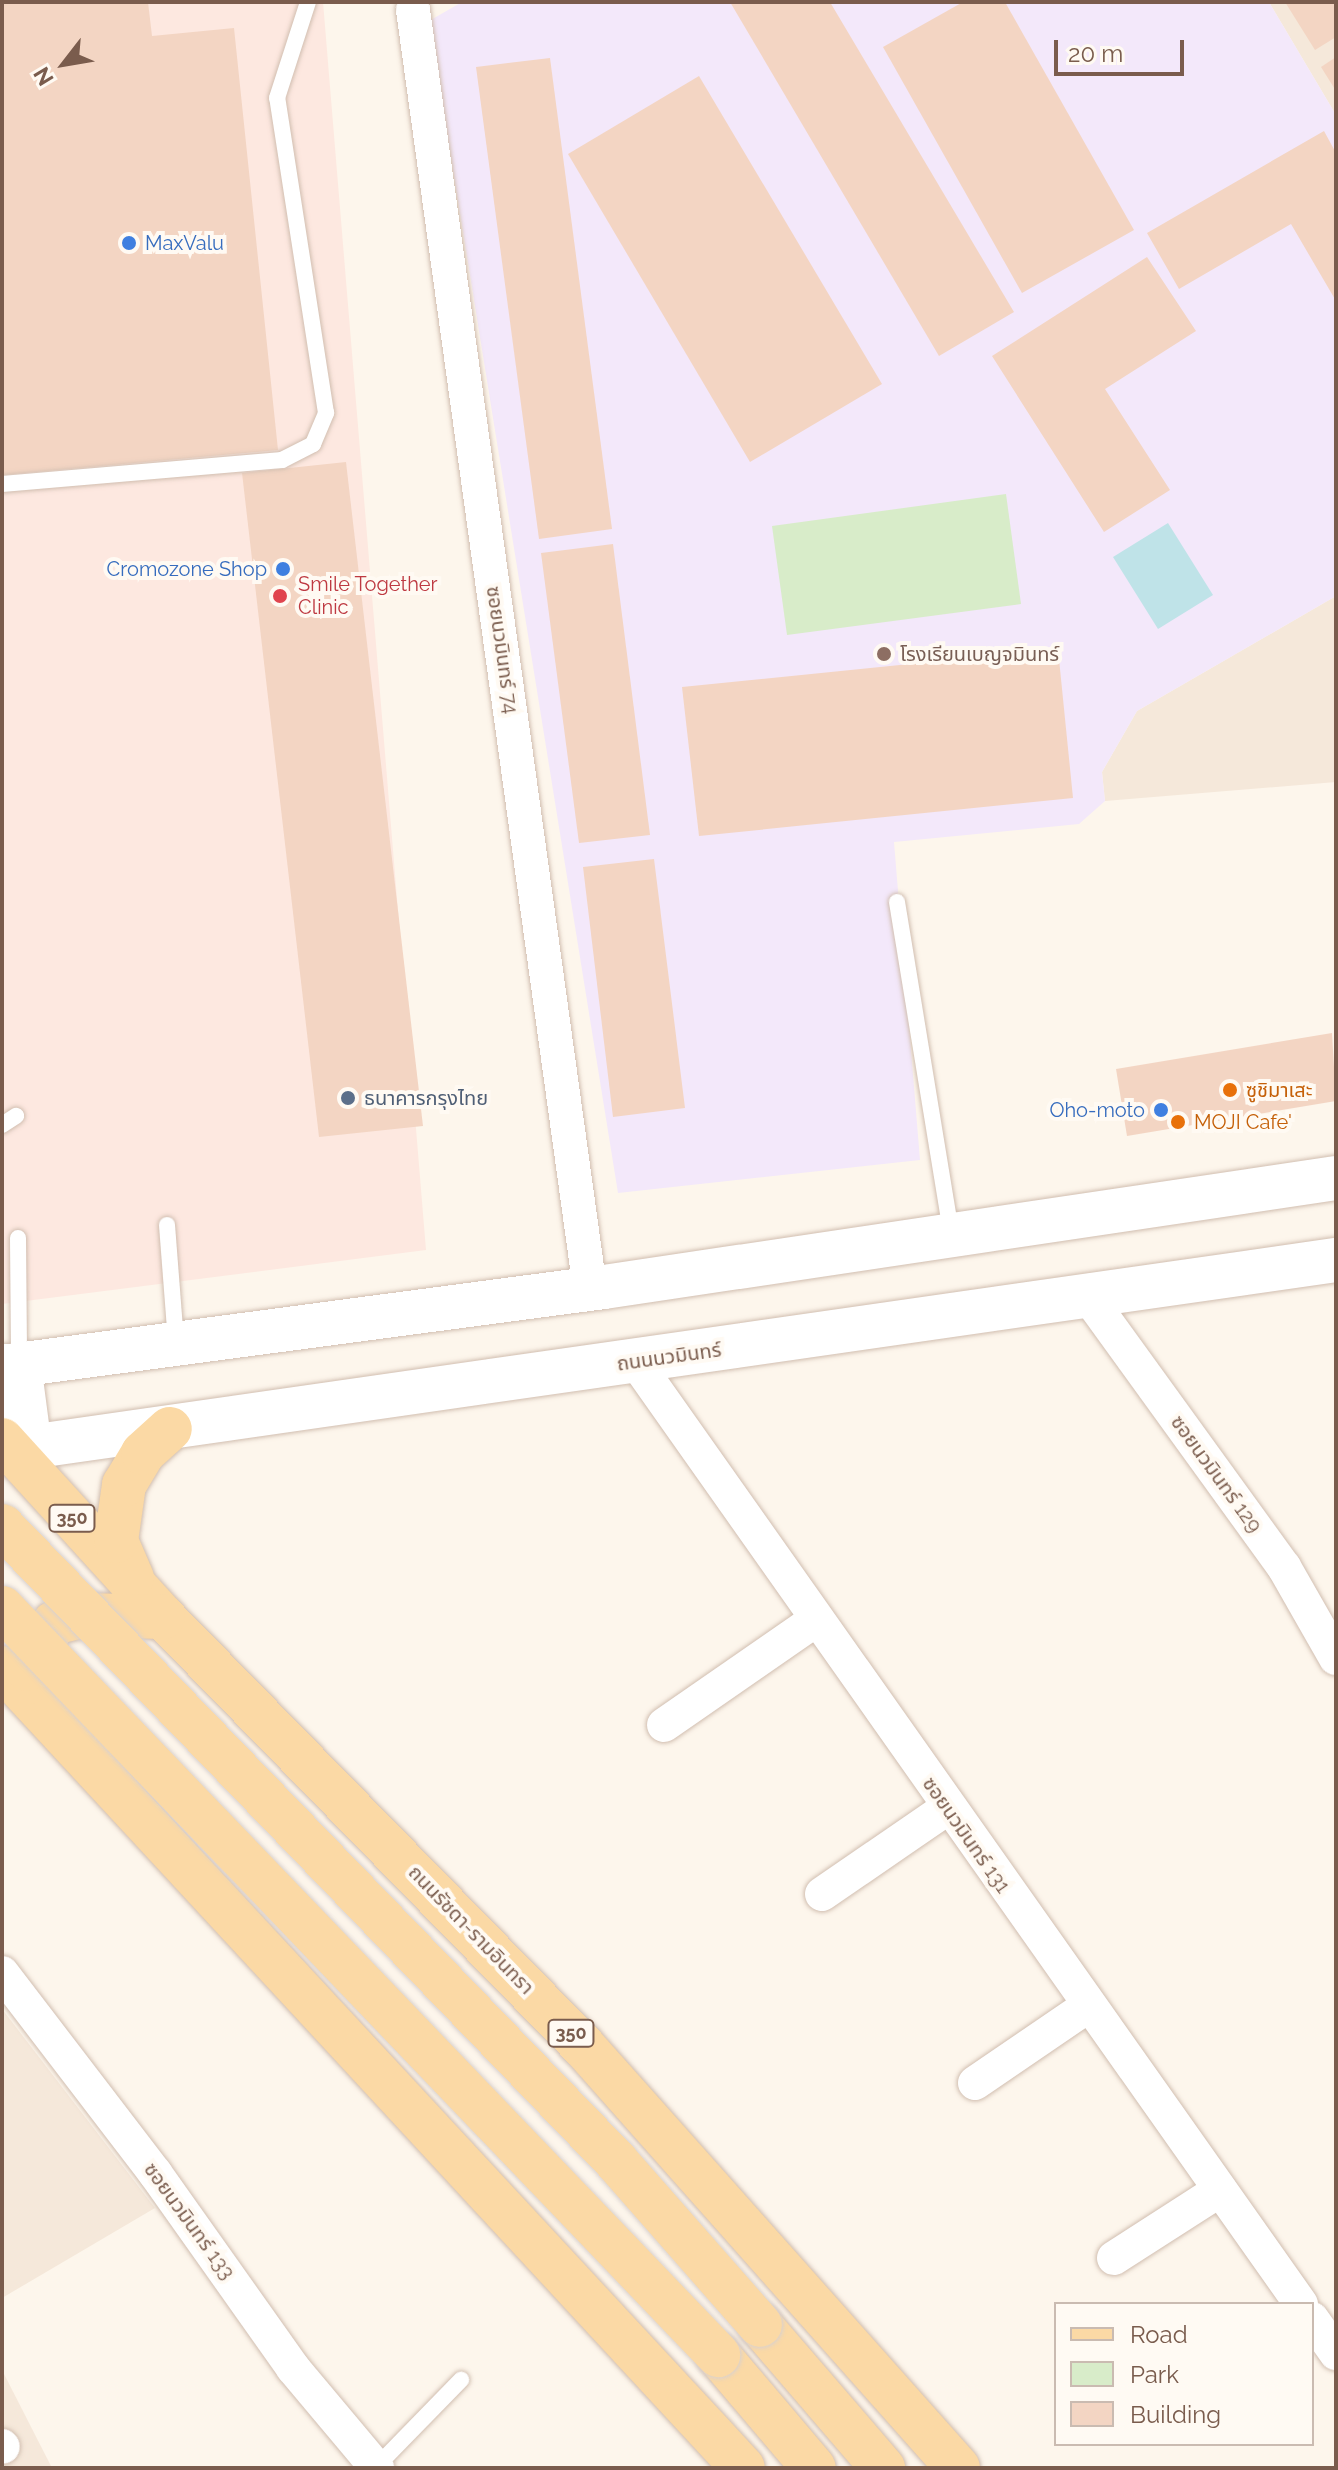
<!DOCTYPE html>
<html>
<head>
<meta charset="utf-8">
<style>
	body { margin:0 }
	#map { position:relative; width:1338px; height:2470px; overflow:hidden; background:#fdf6ec; font-family:Raleway,"Noto Sans Thai",sans-serif }
	div>[style] { position:absolute }
	.residential>* { inset:0; background:#f5e8da }
	.commercial>* { inset:0; background:#fde8e0 }
	.education>* { inset:0; background:#f3e8fa }
	.green>* { inset:0; background:#d8ecc9 }
	.water>* { inset:0; background:#bfe3e8 }
	.building>* { inset:0; background:#f3d5c3 }
	.roads { filter:drop-shadow(0 0 2px #d1beb0) drop-shadow(0 0 2px #d1beb0) }
	.lane>* { height:16px; margin:-8px; padding:0 8px; transform-origin:8px; border-radius:8px; background:#fff }
	.street>* { height:34px; margin:-17px; padding:0 17px; transform-origin:17px; border-radius:17px; background:#fff }
	.secondary>* { height:44px; margin:-22px; padding:0 22px; transform-origin:22px; border-radius:22px; background:#fff }
	.primary>* { height:44px; margin:-22px; padding:0 22px; transform-origin:22px; border-radius:22px; background:#fbd9a5 }
	.bridges { filter:drop-shadow(0 0 2px #dad1cd) drop-shadow(0 0 2px #dad1cd) }
	.primary-bridge>* { height:44px; margin:-22px; padding:0 22px; transform-origin:22px; border-radius:22px; background:#fbd9a5 }
	.dots>* { width:22px; height:22px; translate:-50% -50%; box-sizing:border-box; border:4px solid #fffaf3; border-radius:50% }
	span { translate:-50% -50%; white-space:nowrap; text-align:center; line-height:1.15; -webkit-text-stroke:8px #fffaf3; paint-order:stroke }
	.shield-label span { padding:2px 6px; background:#fffaf3; border:2px solid; border-radius:6px; -webkit-text-stroke-width:0 }
	.shield-label { font-size:18px; color:#7a5c4d; font-weight:700 }
	.shop-label { font-size:20px; color:#366cbe }
	.left { translate:0 -50%; text-align:left }
	.right { translate:-100% -50%; text-align:right }
	.health-label { font-size:20px; color:#be3a42 }
	.street-label { font-size:20px; color:#7a5c4d }
	.education-label { font-size:20px; color:#785e54 }
	.food-label { font-size:20px; color:#c56008 }
	.service-label { font-size:20px; color:#4e5e75 }
	.frame { position:absolute; inset:0; border:4px solid #7a5c4d; pointer-events:none }
	.legend { position:absolute; left:1054px; top:2302px; width:260px; height:144px; box-sizing:border-box; background:#fffaf3; border:2px solid #cabbb1; margin:0; padding:10px 14px; list-style:none; font-size:24px; color:#7a5c4d }
	.legend li { display:flex; align-items:center; gap:16px; height:40px }
	.legend b { width:40px; border:2px solid #cabbb1 }
	.north { position:absolute; left:24px; top:24px; width:80px; height:80px; -webkit-text-stroke:6px #fffaf3; paint-order:stroke; rotate:239deg; font-size:22px; font-weight:700; line-height:32px; text-align:center; color:#7a5c4d }
	.north::after { content:''; display:block; margin:auto; width:28px; height:36px; background:#7a5c4d; clip-path:polygon(50% 0,100% 100%,50% 72%,0 100%) }
	.scale { position:absolute; left:1054px; top:40px; width:130px; height:36px; box-sizing:border-box; border:4px solid #7a5c4d; border-top:0; padding-left:10px; font-size:24px; line-height:28px; white-space:nowrap; color:#7a5c4d; -webkit-text-stroke:6px #fffaf3; paint-order:stroke }
</style>
</head>
<body>
<div id="map">
	<div class="residential">
		<i style="clip-path:polygon(1269px 2px,1336px 2px,1336px 115px)"></i>
		<i style="clip-path:polygon(1336px 596px,1336px 782px,1105px 801px,1102px 772px,1137px 711px)"></i>
		<i style="clip-path:polygon(2px 2009px,155px 2208px,2px 2298px)"></i>
		<i style="clip-path:polygon(2px 2370px,52px 2468px,2px 2468px)"></i>
	</div>
	<div class="commercial">
		<i style="clip-path:polygon(2px 2px,323px 2px,426px 1250px,2px 1304px)"></i>
	</div>
	<div class="education">
		<i style="clip-path:polygon(462px 2px,1269px 2px,1336px 115px,1336px 596px,1137px 711px,1102px 772px,1105px 801px,1079px 824px,894px 842px,920px 1160px,618px 1193px,429px 21px)"></i>
	</div>
	<div class="green">
		<i style="clip-path:polygon(1006px 494px,1021px 604px,787px 635px,772px 526px)"></i>
	</div>
	<div class="water">
		<i style="clip-path:polygon(1168px 523px,1213px 595px,1158px 629px,1113px 557px)"></i>
	</div>
	<div class="building">
		<i style="clip-path:polygon(2px 2px,148px 2px,152px 36px,234px 28px,278px 450px,2px 475px)"></i>
		<i style="clip-path:polygon(730px 2px,830px 2px,1014px 312px,939px 356px)"></i>
		<i style="clip-path:polygon(963px 2px,1005px 2px,1134px 230px,1022px 293px,883px 47px)"></i>
		<i style="clip-path:polygon(1285px 2px,1336px 2px,1336px 37px,1315px 50px)"></i>
		<i style="clip-path:polygon(1336px 57px,1336px 91px,1321px 67px)"></i>
		<i style="clip-path:polygon(550px 58px,612px 529px,539px 539px,476px 67px)"></i>
		<i style="clip-path:polygon(699px 76px,882px 384px,750px 462px,568px 154px)"></i>
		<i style="clip-path:polygon(1324px 131px,1336px 153px,1336px 301px,1291px 224px,1179px 289px,1147px 233px)"></i>
		<i style="clip-path:polygon(1147px 257px,1196px 331px,1105px 389px,1170px 490px,1104px 532px,992px 356px)"></i>
		<i style="clip-path:polygon(346px 462px,423px 1126px,319px 1137px,242px 473px)"></i>
		<i style="clip-path:polygon(613px 544px,650px 835px,579px 843px,541px 553px)"></i>
		<i style="clip-path:polygon(1058px 649px,1073px 798px,699px 836px,682px 687px)"></i>
		<i style="clip-path:polygon(654px 859px,685px 1108px,613px 1117px,583px 867px)"></i>
		<i style="clip-path:polygon(1332px 1033px,1336px 1101px,1127px 1136px,1116px 1069px)"></i>
	</div>
	<div class="roads">
		<div class="lane">
			<i style="left:2px;top:484px;width:281px;rotate:-4.9deg"></i>
			<i style="left:282px;top:460px;width:35px;rotate:-27deg"></i>
			<i style="left:313px;top:444px;width:34px;rotate:-67deg"></i>
			<i style="left:326px;top:413px;width:319px;rotate:-98.8deg"></i>
			<i style="left:277px;top:98px;width:101px;rotate:-72.1deg"></i>
			<i style="left:897px;top:902px;width:335px;rotate:80.7deg"></i>
			<i style="left:2px;top:1125px;width:17px;rotate:-33deg"></i>
			<i style="left:167px;top:1225px;width:117px;rotate:85.6deg"></i>
			<i style="left:18px;top:1238px;width:125px;rotate:89.5deg"></i>
			<i style="left:376px;top:2467px;width:122px;rotate:-45.7deg"></i>
		</div>
		<div class="street">
			<i style="left:413px;top:10px;width:1291px;rotate:82.12deg"></i>
			<i style="left:1087px;top:1295px;width:336px;rotate:54.1deg"></i>
			<i style="left:1284px;top:1567px;width:105px;rotate:60.3deg"></i>
			<i style="left:636px;top:1362px;width:1153px;rotate:54.78deg"></i>
			<i style="left:664px;top:1725px;width:183px;rotate:-34.7deg"></i>
			<i style="left:822px;top:1894px;width:152px;rotate:-34.5deg"></i>
			<i style="left:2px;top:1973px;width:252px;rotate:52.6deg"></i>
			<i style="left:155px;top:2173px;width:239px;rotate:54.7deg"></i>
			<i style="left:293px;top:2368px;width:131px;rotate:50deg"></i>
			<i style="left:975px;top:2083px;width:137px;rotate:-34.3deg"></i>
			<i style="left:1114px;top:2258px;width:126px;rotate:-32.7deg"></i>
			<i style="left:1312px;top:2319px;width:42px;rotate:54.8deg"></i>
			<i style="left:2px;top:2446px;width:1px;rotate:45deg"></i>
		</div>
		<div class="secondary">
			<i style="left:19px;top:1364px;width:85px;rotate:82.5deg"></i>
			<i style="left:2px;top:1367px;width:607px;rotate:-7.57deg"></i>
			<i style="left:604px;top:1287px;width:740px;rotate:-8.47deg"></i>
			<i style="left:2px;top:1451px;width:1348px;rotate:-8.15deg"></i>
		</div>
		<div class="primary">
			<i style="left:2px;top:1440px;width:239px;rotate:47.7deg"></i>
			<i style="left:163px;top:1617px;width:602px;rotate:45.61deg"></i>
			<i style="left:584px;top:2047px;width:563px;rotate:48.38deg"></i>
			<i style="left:132px;top:1578px;width:40px;rotate:-113.4deg"></i>
			<i style="left:116px;top:1541px;width:57px;rotate:-81.9deg"></i>
			<i style="left:124px;top:1485px;width:37px;rotate:-59deg"></i>
			<i style="left:143px;top:1453px;width:36px;rotate:-42deg"></i>
			<i style="left:2px;top:1668px;width:1090px;rotate:47.19deg"></i>
			<i style="left:29px;top:1682px;width:13px;rotate:-99deg"></i>
			<i style="left:27px;top:1669px;width:53px;rotate:-59.6deg"></i>
			<i style="left:54px;top:1623px;width:32px;rotate:-14deg"></i>
			<i style="left:85px;top:1615px;width:78px;rotate:1.5deg"></i>
			<i style="left:760px;top:2325px;width:189px;rotate:49.3deg"></i>
			<i style="left:718px;top:2355px;width:148px;rotate:49.7deg"></i>
		</div>
	</div>
	<div class="bridges">
		<div class="primary-bridge">
			<i style="left:2px;top:1526px;width:883px;rotate:45.96deg"></i>
			<i style="left:616px;top:2161px;width:218px;rotate:48.7deg"></i>
			<i style="left:2px;top:1608px;width:1035px;rotate:46.21deg"></i>
		</div>
	</div>
	<div class="dots">
		<i style="left:129px;top:243px;background:#3f7fe0"></i>
		<i style="left:283px;top:569px;background:#3f7fe0"></i>
		<i style="left:280px;top:596px;background:#e0444e"></i>
		<i style="left:884px;top:654px;background:#8d6e63"></i>
		<i style="left:1230px;top:1090px;background:#e8710a"></i>
		<i style="left:348px;top:1098px;background:#5c6f8a"></i>
		<i style="left:1161px;top:1110px;background:#3f7fe0"></i>
		<i style="left:1178px;top:1122px;background:#e8710a"></i>
	</div>
	<div class="shield-label">
		<span style="left:72px;top:1518px">350</span>
		<span style="left:571px;top:2033px">350</span>
	</div>
	<div class="shop-label">
		<span class="left" style="left:145px;top:243px">MaxValu</span>
		<span class="right" style="left:267px;top:569px">Cromozone Shop</span>
		<span class="right" style="left:1145px;top:1110px">Oho-moto</span>
	</div>
	<div class="health-label">
		<span class="left" style="left:298px;top:596px">Smile Together<br>Clinic</span>
	</div>
	<div class="street-label">
		<span style="left:502px;top:650px;rotate:82deg">ซอยนวมินทร์ 74</span>
		<span style="left:669px;top:1357px;rotate:-8deg">ถนนนวมินทร์</span>
		<span style="left:1216px;top:1474px;rotate:54deg">ซอยนวมินทร์ 129</span>
		<span style="left:966px;top:1835px;rotate:55deg">ซอยนวมินทร์ 131</span>
		<span style="left:471px;top:1930px;rotate:46deg">ถนนรัชดา-รามอินทรา</span>
		<span style="left:189px;top:2221px;rotate:54deg">ซอยนวมินทร์ 133</span>
	</div>
	<div class="education-label">
		<span class="left" style="left:900px;top:654px">โรงเรียนเบญจมินทร์</span>
	</div>
	<div class="food-label">
		<span class="left" style="left:1246px;top:1090px">ซูชิมาเสะ</span>
		<span class="left" style="left:1194px;top:1122px">MOJI Cafe'</span>
	</div>
	<div class="service-label">
		<span class="left" style="left:364px;top:1098px">ธนาคารกรุงไทย</span>
	</div>
	<div class="frame"></div>
	<ul class="legend">
	<li><b style="height:10px;background:#fbd9a5"></b>Road</li>
	<li><b style="height:22px;background:#d8ecc9"></b>Park</li>
	<li><b style="height:22px;background:#f3d5c3"></b>Building</li>
	</ul>
	<div class="north">N</div>
	<div class="scale">20 m</div>
</div>
</body>
</html>
